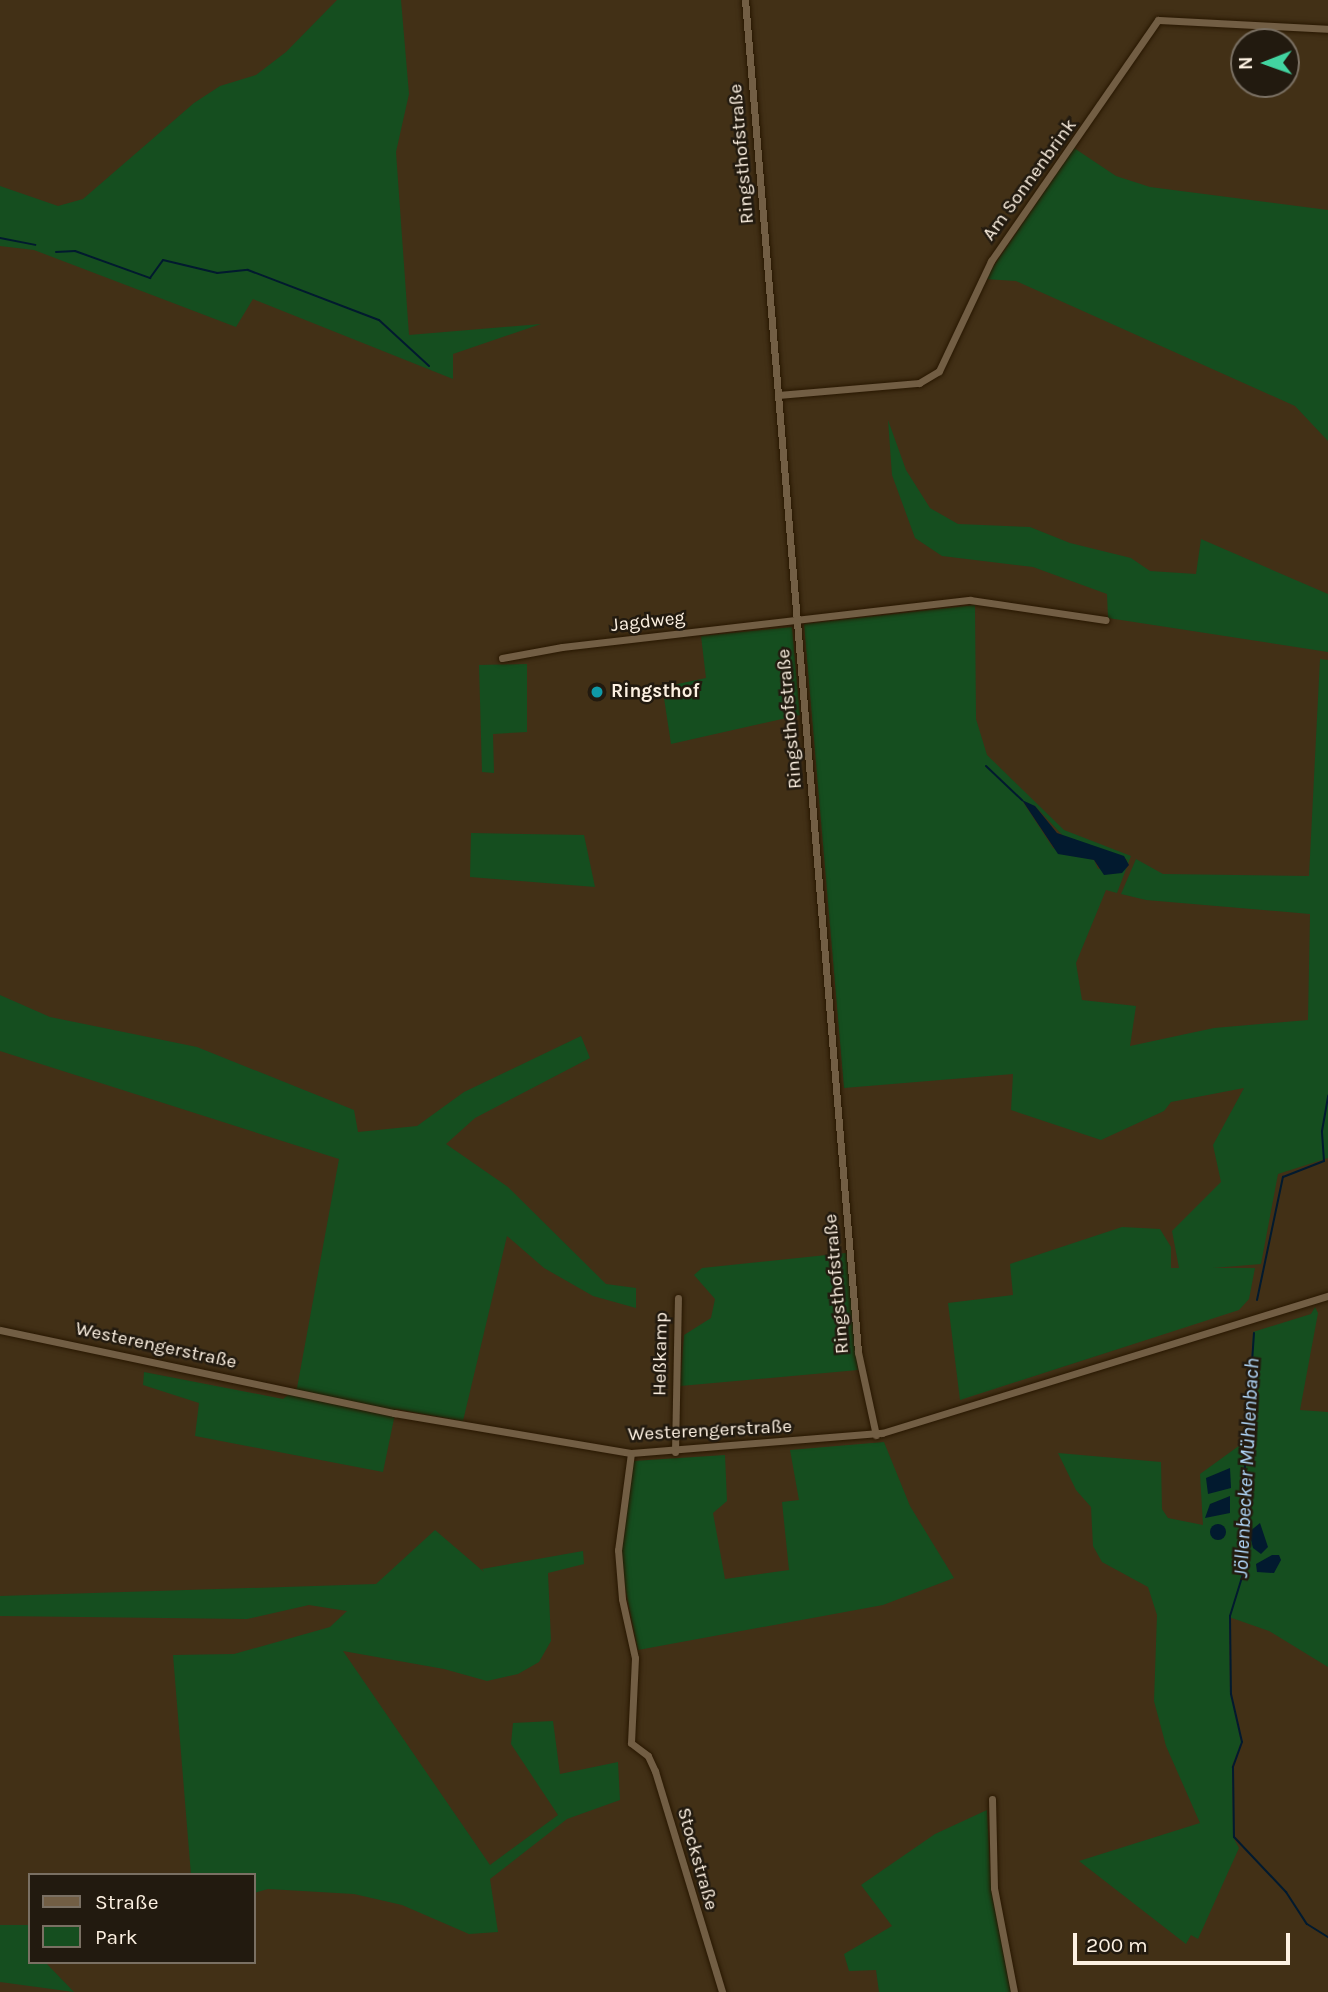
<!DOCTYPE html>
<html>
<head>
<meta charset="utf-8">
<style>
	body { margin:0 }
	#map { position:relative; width:1328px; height:1992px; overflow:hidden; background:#423016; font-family:Karla,sans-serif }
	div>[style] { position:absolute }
	.green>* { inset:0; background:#154e1f }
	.water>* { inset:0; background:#021a2f }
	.round { border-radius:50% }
	.stream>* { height:2px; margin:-1px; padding:0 1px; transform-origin:1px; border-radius:1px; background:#021a2f }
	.roads { filter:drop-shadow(0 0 2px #281700) drop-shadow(0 0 2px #281700) }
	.minor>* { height:7px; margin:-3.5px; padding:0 3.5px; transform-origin:3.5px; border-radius:3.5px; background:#725e44 }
	.dots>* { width:19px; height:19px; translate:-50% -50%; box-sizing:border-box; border:4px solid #221a0f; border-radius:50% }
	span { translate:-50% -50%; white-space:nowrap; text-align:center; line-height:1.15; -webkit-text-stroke:5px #221a0f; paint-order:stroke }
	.street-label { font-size:19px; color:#fdf1e2 }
	.poi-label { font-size:19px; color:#fdf1e2; font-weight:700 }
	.left { translate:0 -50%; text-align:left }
	.water-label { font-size:21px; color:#b1d7fa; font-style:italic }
	.legend { position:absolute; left:28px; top:1873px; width:228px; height:91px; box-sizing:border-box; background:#221a0f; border:2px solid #7a7063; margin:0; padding:9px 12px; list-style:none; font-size:21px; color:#fdf1e2 }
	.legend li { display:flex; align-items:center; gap:14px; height:35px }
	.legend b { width:35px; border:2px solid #7a7063 }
	.north { position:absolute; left:1230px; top:28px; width:70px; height:70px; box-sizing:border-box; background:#221a0f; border:2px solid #7a7063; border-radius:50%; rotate:269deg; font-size:19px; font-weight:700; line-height:28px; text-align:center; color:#fdf1e2 }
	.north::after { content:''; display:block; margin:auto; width:24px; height:32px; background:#42d4a0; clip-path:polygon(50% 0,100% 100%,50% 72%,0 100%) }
	.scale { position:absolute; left:1073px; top:1933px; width:217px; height:32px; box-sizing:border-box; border:4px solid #fdf1e2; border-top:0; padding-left:9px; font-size:21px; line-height:24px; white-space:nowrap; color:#fdf1e2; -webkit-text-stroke:5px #221a0f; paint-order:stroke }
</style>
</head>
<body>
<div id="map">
	<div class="green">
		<i style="clip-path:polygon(337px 0,401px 0,409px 94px,396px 152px,409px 335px,541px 324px,453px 354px,453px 379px,253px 299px,236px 327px,34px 250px,0 246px,0 186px,58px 206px,83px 199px,194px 103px,220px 86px,256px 75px,286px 52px)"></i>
		<i style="clip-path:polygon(1074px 148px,1116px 176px,1150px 187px,1328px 210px,1328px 441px,1295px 406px,1016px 281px,985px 279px)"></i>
		<i style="clip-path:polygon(888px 420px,906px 470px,930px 508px,958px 524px,1030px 527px,1070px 543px,1131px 558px,1150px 571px,1196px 574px,1201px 539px,1328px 594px,1328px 652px,1108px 618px,1107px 594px,1033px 567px,942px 556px,915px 538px,892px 475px)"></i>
		<i style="clip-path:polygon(evenodd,975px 605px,976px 719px,987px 755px,1064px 830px,1131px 856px,1117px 893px,1106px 890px,1076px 963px,1082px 1000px,1136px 1006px,1130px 1046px,1214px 1028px,1308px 1020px,1310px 914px,1146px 900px,1121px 894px,1136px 859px,1163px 874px,1309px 876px,1320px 659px,1328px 660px,1328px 1158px,1278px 1174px,1261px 1264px,1213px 1268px,1255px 1268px,1249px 1299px,1239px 1310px,960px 1400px,948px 1303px,1013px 1295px,1010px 1264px,1122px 1227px,1160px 1229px,1171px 1247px,1171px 1268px,1179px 1268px,1172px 1231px,1221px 1182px,1213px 1145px,1244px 1088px,1171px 1102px,1164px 1111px,1101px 1140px,1011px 1110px,1013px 1074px,844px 1088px,804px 624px,975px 605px,1023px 802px,1035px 806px,1065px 838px,1128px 860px,1098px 869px,1094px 860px,1053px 848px,1023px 802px)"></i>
		<i style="clip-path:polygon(792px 627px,800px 715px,671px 744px,664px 698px,668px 686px,706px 678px,701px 636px)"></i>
		<i style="clip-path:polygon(527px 664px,527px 732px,493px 734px,494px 773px,482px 772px,479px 665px)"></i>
		<i style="clip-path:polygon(471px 833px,584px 835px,595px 887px,470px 877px)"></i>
		<i style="clip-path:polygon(0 995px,50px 1017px,197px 1047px,354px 1110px,358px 1132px,417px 1126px,464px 1092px,581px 1036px,590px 1058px,475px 1118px,446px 1144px,508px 1187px,606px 1284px,636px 1288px,636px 1308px,593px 1296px,544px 1268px,507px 1236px,463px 1421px,396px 1409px,383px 1472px,195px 1436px,199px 1403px,143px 1385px,144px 1372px,283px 1399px,297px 1388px,339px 1159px,0 1051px)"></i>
		<i style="clip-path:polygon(846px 1253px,858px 1370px,680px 1386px,684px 1335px,711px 1318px,715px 1299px,694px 1275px,702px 1268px)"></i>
		<i style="clip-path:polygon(1315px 1307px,1318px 1313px,1300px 1410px,1328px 1412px,1328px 1667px,1269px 1631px,1229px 1617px,1230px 1694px,1241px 1742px,1232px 1766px,1233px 1837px,1239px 1848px,1198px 1939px,1191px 1935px,1186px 1944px,1079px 1861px,1200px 1823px,1166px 1746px,1154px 1701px,1157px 1615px,1148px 1587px,1102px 1562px,1093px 1546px,1091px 1507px,1076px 1490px,1058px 1453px,1161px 1462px,1162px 1509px,1168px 1518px,1203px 1525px,1200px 1474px,1247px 1440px,1253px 1332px,1311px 1314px)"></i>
		<i style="clip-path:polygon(884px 1442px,910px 1506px,954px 1578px,883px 1605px,638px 1650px,621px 1567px,621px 1524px,633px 1461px,725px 1455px,727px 1501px,713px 1513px,725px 1579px,789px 1570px,782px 1502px,799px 1500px,790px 1450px)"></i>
		<i style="clip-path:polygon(435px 1530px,484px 1572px,482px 1569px,583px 1551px,584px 1564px,548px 1573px,551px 1641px,539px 1662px,518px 1674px,487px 1681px,444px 1669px,343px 1651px,490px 1865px,558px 1815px,511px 1744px,513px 1723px,553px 1721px,560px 1774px,618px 1762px,620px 1800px,567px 1819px,490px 1879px,498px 1932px,469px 1934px,402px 1905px,354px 1894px,268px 1889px,254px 1893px,254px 1875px,191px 1875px,173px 1655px,234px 1654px,330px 1627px,347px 1611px,309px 1605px,247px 1619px,0 1616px,0 1596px,376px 1584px)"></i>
		<i style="clip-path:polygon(987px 1810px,991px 1889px,1011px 1992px,879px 1992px,876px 1970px,849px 1971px,844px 1954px,892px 1926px,861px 1885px,935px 1834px)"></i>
		<i style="clip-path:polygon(0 1925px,30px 1925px,30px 1962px,45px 1962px,74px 1992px,0 1982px)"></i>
	</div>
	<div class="water">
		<i style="clip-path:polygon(1022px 800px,1035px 806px,1057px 833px,1124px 856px,1129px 865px,1122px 873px,1104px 875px,1094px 860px,1058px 854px)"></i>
		<i style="clip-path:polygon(1230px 1468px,1231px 1488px,1208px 1494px,1206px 1478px)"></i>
		<i style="clip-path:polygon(1230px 1496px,1230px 1513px,1205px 1518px,1210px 1504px)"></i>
		<i style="clip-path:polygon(1260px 1523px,1268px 1547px,1261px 1554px,1253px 1548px,1249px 1532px)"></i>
		<i class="round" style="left:1210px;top:1524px;width:16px;height:16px"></i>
		<i style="clip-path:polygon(1272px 1555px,1279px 1555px,1281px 1560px,1274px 1573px,1257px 1572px,1256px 1564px)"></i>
	</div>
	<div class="stream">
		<i style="left:0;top:238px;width:36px;rotate:11deg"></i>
		<i style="left:56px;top:252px;width:19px;rotate:-3deg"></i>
		<i style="left:75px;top:251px;width:80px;rotate:19.8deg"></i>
		<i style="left:150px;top:278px;width:22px;rotate:-54deg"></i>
		<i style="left:163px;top:260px;width:56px;rotate:13.5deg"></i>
		<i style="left:217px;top:273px;width:31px;rotate:-6deg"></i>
		<i style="left:248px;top:270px;width:140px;rotate:20.9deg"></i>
		<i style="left:379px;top:320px;width:68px;rotate:42.6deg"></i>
		<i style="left:986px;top:766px;width:50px;rotate:43.4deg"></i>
		<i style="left:1257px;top:1300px;width:126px;rotate:-78.1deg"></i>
		<i style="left:1283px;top:1177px;width:44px;rotate:-21.3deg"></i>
		<i style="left:1324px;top:1161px;width:30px;rotate:-94deg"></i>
		<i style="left:1322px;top:1131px;width:36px;rotate:-80deg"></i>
		<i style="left:1254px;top:1333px;width:193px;rotate:93.9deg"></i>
		<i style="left:1241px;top:1526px;width:48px;rotate:87.6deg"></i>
		<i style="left:1243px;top:1574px;width:44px;rotate:107.2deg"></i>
		<i style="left:1230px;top:1616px;width:78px;rotate:89.3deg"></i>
		<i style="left:1231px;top:1694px;width:49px;rotate:77.1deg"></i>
		<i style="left:1242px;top:1742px;width:27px;rotate:110deg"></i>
		<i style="left:1233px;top:1767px;width:70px;rotate:89.2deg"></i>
		<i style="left:1234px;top:1837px;width:76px;rotate:46.6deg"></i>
		<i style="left:1286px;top:1892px;width:38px;rotate:57deg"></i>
		<i style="left:1307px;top:1924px;width:25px;rotate:32deg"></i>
	</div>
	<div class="roads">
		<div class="minor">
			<i style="left:745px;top:0;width:1357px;rotate:85.22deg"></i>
			<i style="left:858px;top:1352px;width:85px;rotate:77.8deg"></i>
			<i style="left:778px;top:395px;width:142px;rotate:-4.9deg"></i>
			<i style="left:919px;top:383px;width:23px;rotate:-31deg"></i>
			<i style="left:939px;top:371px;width:122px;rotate:-64.7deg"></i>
			<i style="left:991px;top:261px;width:293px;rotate:-55.3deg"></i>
			<i style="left:1158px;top:20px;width:170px;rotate:3deg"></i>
			<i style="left:502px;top:658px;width:61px;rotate:-10.4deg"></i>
			<i style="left:562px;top:647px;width:411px;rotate:-6.6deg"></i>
			<i style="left:970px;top:600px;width:137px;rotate:8.4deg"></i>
			<i style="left:0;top:1330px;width:403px;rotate:11.9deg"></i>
			<i style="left:394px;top:1413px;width:240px;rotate:9.6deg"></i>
			<i style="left:631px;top:1453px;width:252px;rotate:-4.6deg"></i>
			<i style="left:882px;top:1433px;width:467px;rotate:-17.1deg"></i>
			<i style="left:675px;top:1452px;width:154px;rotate:-88.9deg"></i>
			<i style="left:631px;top:1453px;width:98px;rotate:97.6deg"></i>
			<i style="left:618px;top:1550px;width:49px;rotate:85.3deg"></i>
			<i style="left:622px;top:1599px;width:60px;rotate:77.6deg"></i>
			<i style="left:635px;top:1658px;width:85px;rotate:92.7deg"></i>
			<i style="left:631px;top:1743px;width:21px;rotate:37deg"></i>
			<i style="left:648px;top:1756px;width:17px;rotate:65deg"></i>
			<i style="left:655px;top:1771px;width:231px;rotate:73.1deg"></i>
			<i style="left:992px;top:1799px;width:89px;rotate:88.7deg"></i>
			<i style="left:994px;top:1888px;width:106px;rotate:79.1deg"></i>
		</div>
	</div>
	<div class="dots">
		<i style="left:597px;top:692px;background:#0f9aa8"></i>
	</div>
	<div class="street-label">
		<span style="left:742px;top:154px;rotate:-95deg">Ringsthofstraße</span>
		<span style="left:1030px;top:180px;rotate:-54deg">Am Sonnenbrink</span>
		<span style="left:648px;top:622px;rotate:-6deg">Jagdweg</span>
		<span style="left:790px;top:719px;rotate:-95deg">Ringsthofstraße</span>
		<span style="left:837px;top:1284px;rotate:-95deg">Ringsthofstraße</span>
		<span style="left:156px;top:1346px;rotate:12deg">Westerengerstraße</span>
		<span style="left:661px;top:1354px;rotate:-89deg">Heßkamp</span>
		<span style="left:710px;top:1431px;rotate:-3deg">Westerengerstraße</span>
		<span style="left:697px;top:1859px;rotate:74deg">Stockstraße</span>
	</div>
	<div class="poi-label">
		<span class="left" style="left:611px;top:692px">Ringsthof</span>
	</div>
	<div class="water-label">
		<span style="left:1246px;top:1468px;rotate:-87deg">Jöllenbecker Mühlenbach</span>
	</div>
	<ul class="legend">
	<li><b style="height:9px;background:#725e44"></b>Straße</li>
	<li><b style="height:19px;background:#154e1f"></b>Park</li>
	</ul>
	<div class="north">N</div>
	<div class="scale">200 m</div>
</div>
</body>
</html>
